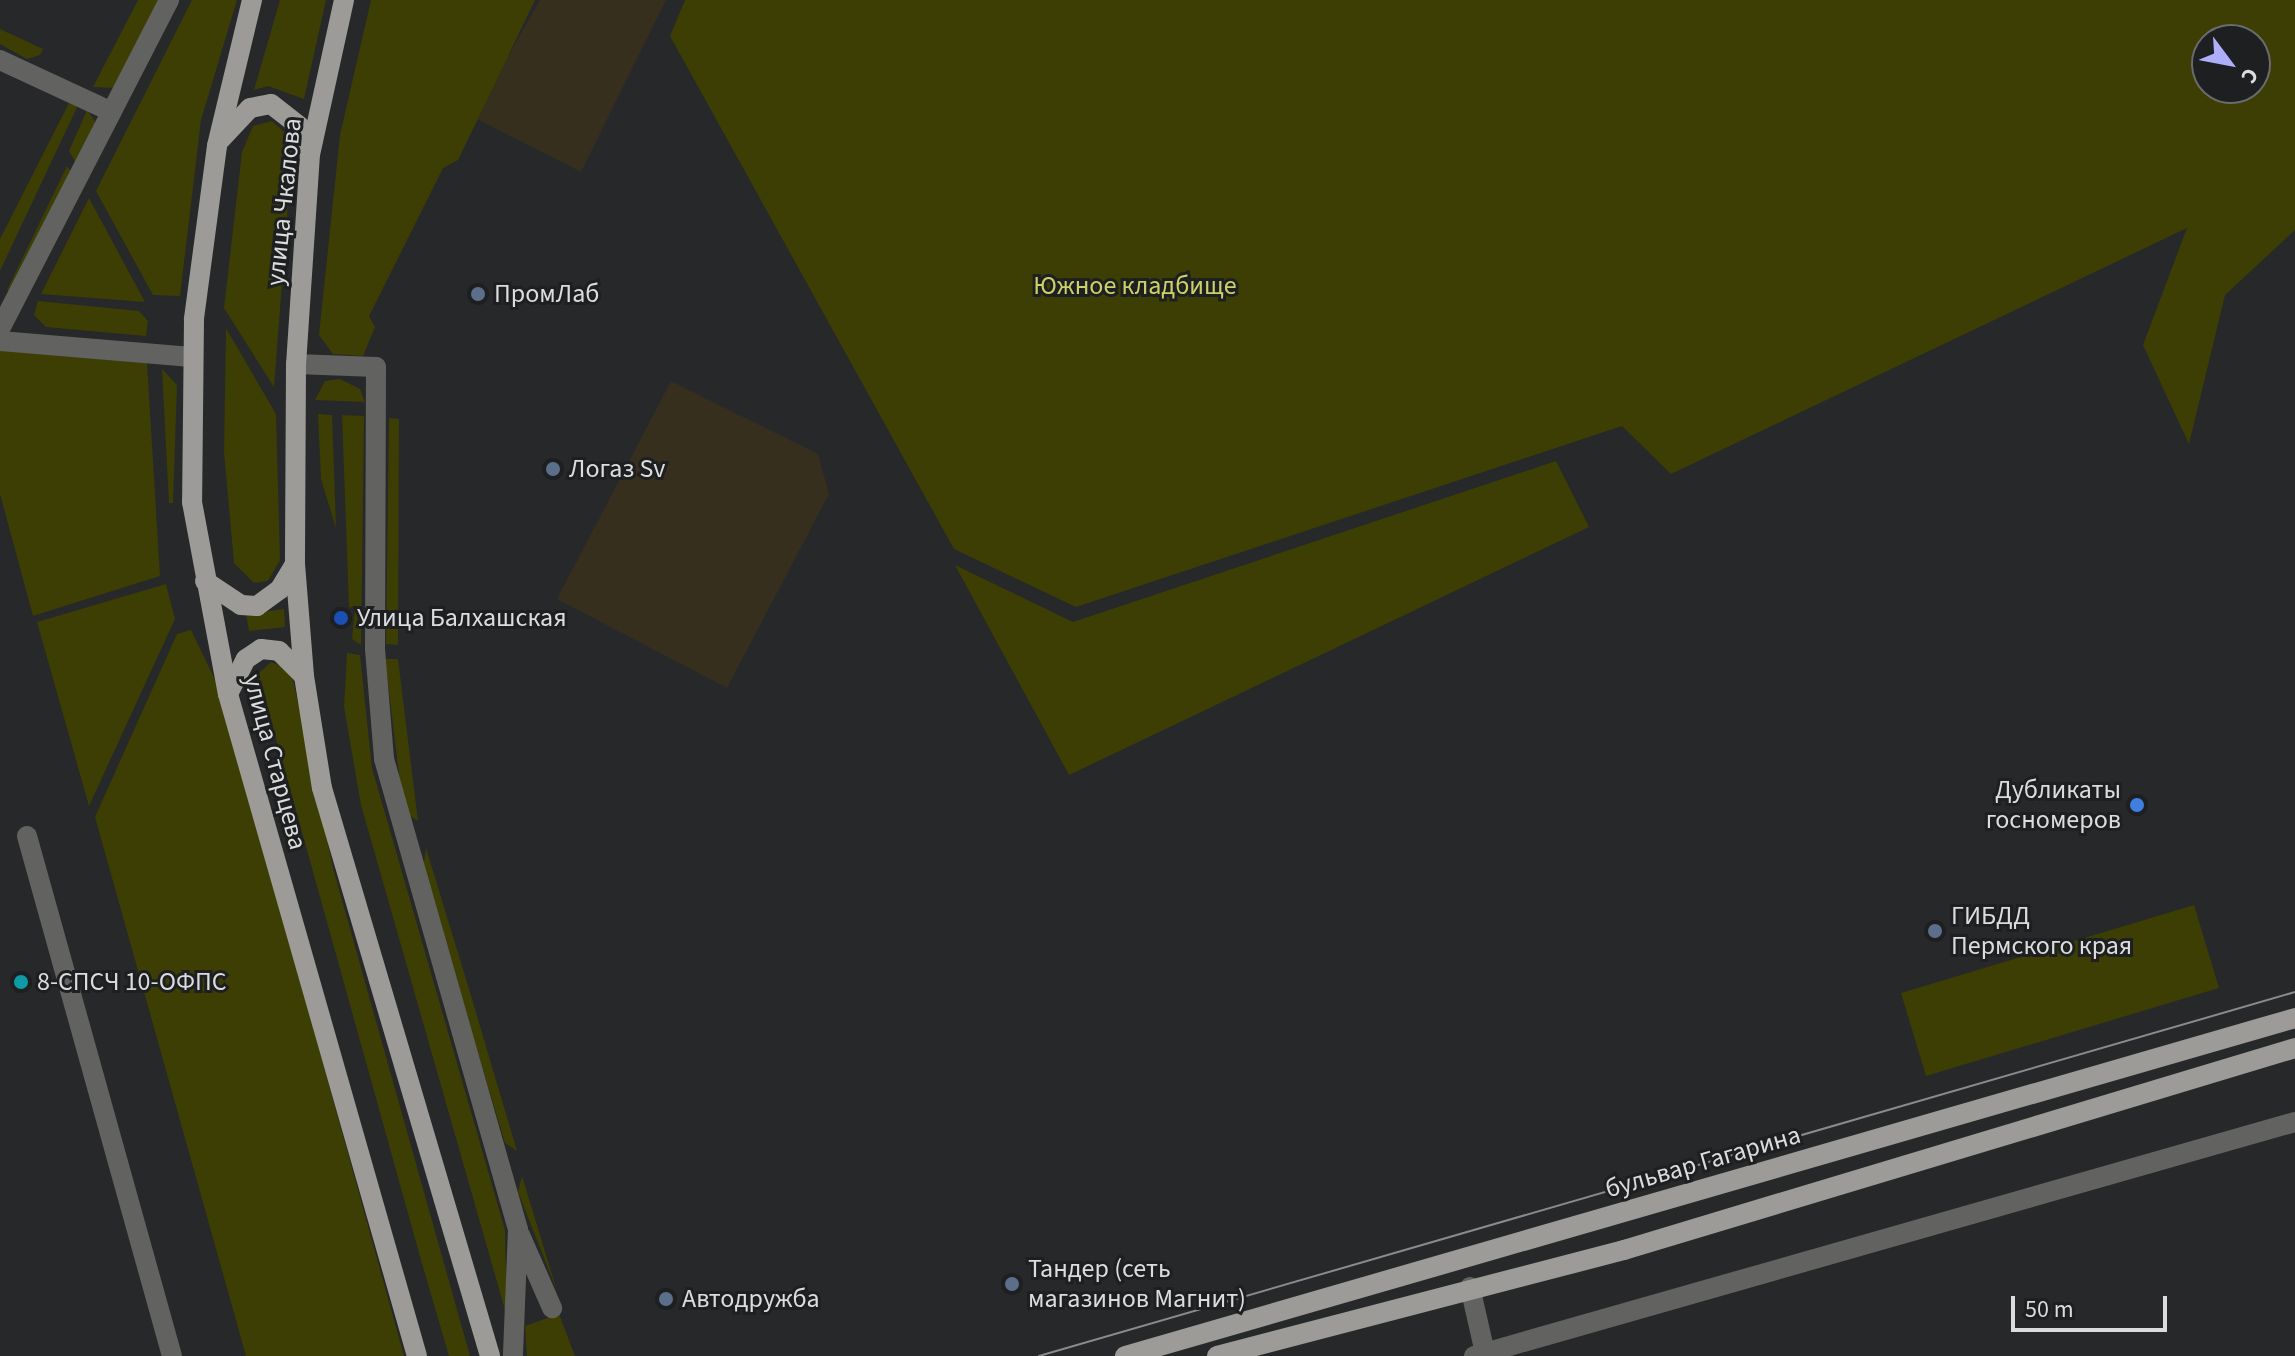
<!DOCTYPE html>
<html>
<head>
<meta charset="utf-8">
<style>
	body { margin:0 }
	#map { position:relative; width:2295px; height:1356px; overflow:hidden; background:#27282a; font-family:"Source Sans 3",sans-serif }
	div>[style] { position:absolute }
	.industrial>* { inset:0; background:#362f1e }
	.green>* { inset:0; background:#3c3e03 }
	.minor>* { height:20px; margin:-10px; padding:0 10px; transform-origin:10px; border-radius:10px; background:#626261 }
	.major>* { height:20px; margin:-10px; padding:0 10px; transform-origin:10px; border-radius:10px; background:#9c9b98 }
	.tram>* { height:2px; margin:-1px; padding:0 1px; transform-origin:1px; border-radius:1px; background:#8a8b8c }
	.dots>* { width:22px; height:22px; translate:-50% -50%; box-sizing:border-box; border:4px solid #1e1f21; border-radius:50% }
	span { translate:-50% -50%; white-space:nowrap; text-align:center; line-height:1.15; -webkit-text-stroke:6px #1e1f21; paint-order:stroke }
	.street-label { font-size:26px; color:#dbdcdd }
	.park-label { font-size:26px; color:#cbd167 }
	.poi-label { font-size:26px; color:#dbdcdd }
	.left { translate:0 -50%; text-align:left }
	.right { translate:-100% -50%; text-align:right }
	.north { position:absolute; left:2191px; top:24px; width:80px; height:80px; box-sizing:border-box; background:#1e1f21; border:2px solid #6a6b6c; border-radius:50%; rotate:122deg; font-size:22px; font-weight:700; line-height:32px; text-align:center; color:#dbdcdd }
	.north::after { content:''; display:block; margin:auto; width:28px; height:36px; background:#afaefa; clip-path:polygon(50% 0,100% 100%,50% 72%,0 100%) }
	.scale { position:absolute; left:2011px; top:1296px; width:156px; height:36px; box-sizing:border-box; border:4px solid #dbdcdd; border-top:0; padding-left:10px; font-size:24px; line-height:28px; white-space:nowrap; color:#dbdcdd; -webkit-text-stroke:6px #1e1f21; paint-order:stroke }
</style>
</head>
<body>
<div id="map">
	<div class="industrial">
		<i style="clip-path:polygon(540px 0,666px 0,581px 172px,473px 117px)"></i>
		<i style="clip-path:polygon(671px 381px,818px 454px,829px 494px,727px 688px,557px 599px)"></i>
	</div>
	<div class="green">
		<i style="clip-path:polygon(138px 0,162px 0,115px 88px,93px 87px)"></i>
		<i style="clip-path:polygon(192px 0,237px 0,201px 120px,180px 296px,153px 295px,96px 191px)"></i>
		<i style="clip-path:polygon(280px 0,326px 0,304px 99px,268px 86px,254px 90px)"></i>
		<i style="clip-path:polygon(371px 0,535px 0,458px 160px,443px 168px,369px 316px,375px 327px,363px 356px,333px 354px,319px 335px,340px 135px)"></i>
		<i style="clip-path:polygon(evenodd,685px 0,2295px 0,2295px 230px,2225px 295px,2189px 444px,2143px 345px,2187px 228px,1671px 474px,1622px 426px,1076px 607px,954px 549px,670px 36px,685px 0,2255px 40px,2255px 88px,2207px 88px,2207px 40px,2255px 40px)"></i>
		<i style="clip-path:polygon(0 29px,43px 49px,40px 55px,27px 59px,0 44px)"></i>
		<i style="clip-path:polygon(69px 103px,79px 103px,0 271px,0 239px)"></i>
		<i style="clip-path:polygon(87px 110px,97px 124px,78px 167px,69px 151px)"></i>
		<i style="clip-path:polygon(272px 121px,293px 140px,274px 387px,224px 308px,242px 152px,253px 126px)"></i>
		<i style="clip-path:polygon(67px 166px,74px 175px,13px 292px,7px 290px)"></i>
		<i style="clip-path:polygon(89px 198px,145px 302px,41px 294px)"></i>
		<i style="clip-path:polygon(38px 301px,139px 311px,148px 321px,146px 336px,46px 327px,34px 315px)"></i>
		<i style="clip-path:polygon(226px 328px,276px 414px,280px 560px,268px 581px,254px 583px,234px 563px,224px 452px)"></i>
		<i style="clip-path:polygon(0 348px,147px 363px,160px 576px,33px 616px,0 494px)"></i>
		<i style="clip-path:polygon(162px 369px,177px 385px,173px 503px,169px 503px)"></i>
		<i style="clip-path:polygon(340px 379px,360px 389px,365px 402px,315px 400px,325px 381px)"></i>
		<i style="clip-path:polygon(318px 414px,332px 415px,336px 528px,321px 479px)"></i>
		<i style="clip-path:polygon(342px 415px,364px 416px,361px 645px,352px 639px,355px 608px,349px 607px)"></i>
		<i style="clip-path:polygon(389px 418px,399px 419px,398px 645px,386px 644px)"></i>
		<i style="clip-path:polygon(1556px 461px,1589px 527px,1069px 775px,955px 565px,1073px 622px)"></i>
		<i style="clip-path:polygon(166px 584px,175px 619px,89px 806px,37px 622px)"></i>
		<i style="clip-path:polygon(284px 609px,285px 627px,249px 631px,246px 614px)"></i>
		<i style="clip-path:polygon(191px 630px,219px 688px,404px 1356px,246px 1356px,95px 817px,177px 634px)"></i>
		<i style="clip-path:polygon(347px 653px,360px 655px,372px 768px,505px 1230px,507px 1317px,361px 805px,344px 707px)"></i>
		<i style="clip-path:polygon(385px 659px,398px 659px,418px 821px,408px 815px,400px 782px)"></i>
		<i style="clip-path:polygon(271px 662px,291px 670px,333px 868px,470px 1356px,449px 1356px,421px 1260px,258px 674px)"></i>
		<i style="clip-path:polygon(426px 848px,469px 989px,517px 1151px,505px 1143px,423px 870px)"></i>
		<i style="clip-path:polygon(2194px 905px,2219px 988px,1926px 1076px,1901px 993px)"></i>
		<i style="clip-path:polygon(522px 1176px,557px 1291px,518px 1192px)"></i>
		<i style="clip-path:polygon(559px 1314px,575px 1356px,527px 1356px,525px 1326px)"></i>
	</div>
	<div class="minor">
		<i style="left:0;top:60px;width:123px;rotate:24.9deg"></i>
		<i style="left:0;top:329px;width:370px;rotate:-62.8deg"></i>
		<i style="left:0;top:341px;width:192px;rotate:4.8deg"></i>
		<i style="left:296px;top:364px;width:80px;rotate:2.1deg"></i>
		<i style="left:376px;top:367px;width:282px;rotate:90.2deg"></i>
		<i style="left:375px;top:649px;width:110px;rotate:85.3deg"></i>
		<i style="left:384px;top:759px;width:489px;rotate:74.1deg"></i>
		<i style="left:518px;top:1229px;width:127px;rotate:92.3deg"></i>
		<i style="left:27px;top:836px;width:540px;rotate:74.42deg"></i>
		<i style="left:520px;top:1235px;width:80px;rotate:66.3deg"></i>
		<i style="left:1470px;top:1287px;width:68px;rotate:77.2deg"></i>
		<i style="left:1474px;top:1356px;width:854px;rotate:-15.91deg"></i>
	</div>
	<div class="major">
		<i style="left:252px;top:0;width:150px;rotate:103.5deg"></i>
		<i style="left:217px;top:146px;width:175px;rotate:97.6deg"></i>
		<i style="left:194px;top:319px;width:183px;rotate:90.6deg"></i>
		<i style="left:192px;top:502px;width:195px;rotate:79.4deg"></i>
		<i style="left:228px;top:694px;width:688px;rotate:74.07deg"></i>
		<i style="left:344px;top:0;width:158px;rotate:102.4deg"></i>
		<i style="left:310px;top:154px;width:210px;rotate:93.8deg"></i>
		<i style="left:296px;top:364px;width:200px;rotate:90.3deg"></i>
		<i style="left:295px;top:564px;width:112px;rotate:85.4deg"></i>
		<i style="left:304px;top:676px;width:113px;rotate:80.9deg"></i>
		<i style="left:322px;top:788px;width:592px;rotate:73.52deg"></i>
		<i style="left:221px;top:139px;width:42px;rotate:-46.9deg"></i>
		<i style="left:250px;top:108px;width:21px;rotate:-11deg"></i>
		<i style="left:271px;top:104px;width:36px;rotate:38deg"></i>
		<i style="left:299px;top:126px;width:30px;rotate:69deg"></i>
		<i style="left:205px;top:581px;width:43px;rotate:33.7deg"></i>
		<i style="left:241px;top:605px;width:16px;rotate:4deg"></i>
		<i style="left:257px;top:606px;width:29px;rotate:-36deg"></i>
		<i style="left:280px;top:589px;width:29px;rotate:-59deg"></i>
		<i style="left:228px;top:694px;width:39px;rotate:-63deg"></i>
		<i style="left:246px;top:659px;width:18px;rotate:-34deg"></i>
		<i style="left:261px;top:649px;width:18px;rotate:6deg"></i>
		<i style="left:279px;top:651px;width:35px;rotate:45deg"></i>
		<i style="left:1125px;top:1356px;width:1218px;rotate:-16.11deg"></i>
		<i style="left:1217px;top:1356px;width:421px;rotate:-14.6deg"></i>
		<i style="left:1624px;top:1250px;width:701px;rotate:-16.75deg"></i>
	</div>
	<div class="tram">
		<i style="left:1039px;top:1356px;width:1308px;rotate:-16.16deg"></i>
	</div>
	<div class="dots">
		<i style="left:478px;top:294px;background:#5c6f8a"></i>
		<i style="left:553px;top:469px;background:#5c6f8a"></i>
		<i style="left:341px;top:618px;background:#1a4fb4"></i>
		<i style="left:2137px;top:805px;background:#3f7fe0"></i>
		<i style="left:1935px;top:931px;background:#5c6f8a"></i>
		<i style="left:21px;top:982px;background:#0f9aa8"></i>
		<i style="left:1012px;top:1284px;background:#5c6f8a"></i>
		<i style="left:666px;top:1299px;background:#5c6f8a"></i>
	</div>
	<div class="street-label">
		<span style="left:284px;top:202px;rotate:-84deg">улица Чкалова</span>
		<span style="left:275px;top:762px;rotate:75deg">улица Старцева</span>
		<span style="left:1703px;top:1162px;rotate:-16deg">бульвар Гагарина</span>
	</div>
	<div class="park-label">
		<span style="left:1135px;top:286px">Южное кладбище</span>
	</div>
	<div class="poi-label">
		<span class="left" style="left:494px;top:294px">ПромЛаб</span>
		<span class="left" style="left:569px;top:469px">Логаз Sv</span>
		<span class="left" style="left:357px;top:618px">Улица Балхашская</span>
		<span class="right" style="left:2121px;top:805px">Дубликаты<br>госномеров</span>
		<span class="left" style="left:1951px;top:931px">ГИБДД<br>Пермского края</span>
		<span class="left" style="left:37px;top:982px">8-СПСЧ 10-ОФПС</span>
		<span class="left" style="left:1028px;top:1284px">Тандер (сеть<br>магазинов Магнит)</span>
		<span class="left" style="left:682px;top:1299px">Автодружба</span>
	</div>
	<div class="north">С</div>
	<div class="scale">50 m</div>
</div>
</body>
</html>
